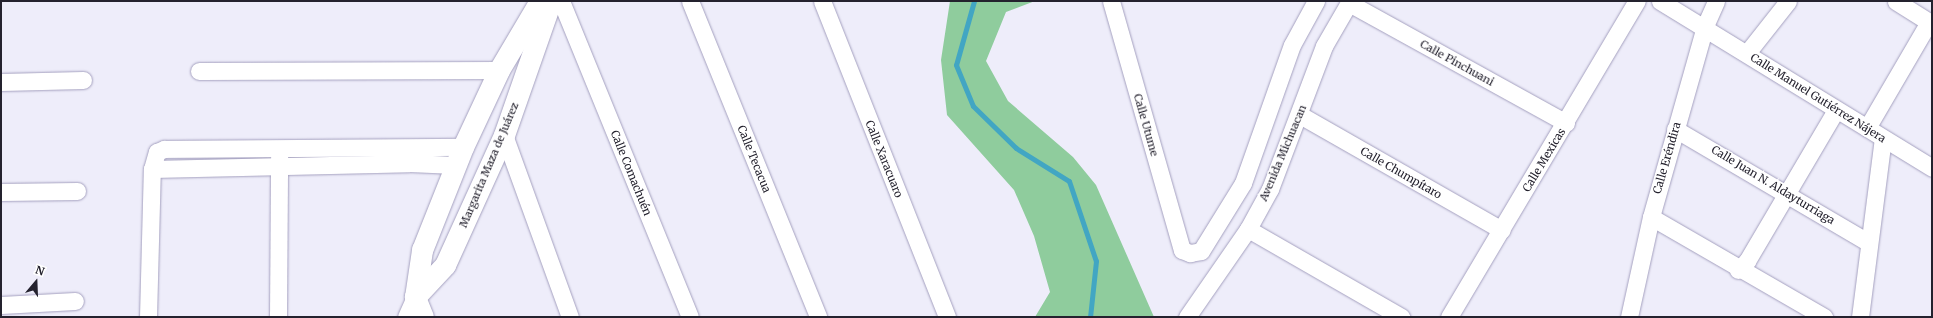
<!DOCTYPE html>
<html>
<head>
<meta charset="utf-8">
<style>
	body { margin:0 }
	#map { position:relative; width:1933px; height:318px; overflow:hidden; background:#eeedfa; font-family:Merriweather,serif }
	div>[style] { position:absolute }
	.green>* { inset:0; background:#8fcc9d }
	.stream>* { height:5px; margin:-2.5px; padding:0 2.5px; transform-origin:2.5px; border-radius:2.5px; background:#42a6c3 }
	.roads { filter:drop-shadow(0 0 1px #a4a0bf) drop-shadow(0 0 1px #a4a0bf) }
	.minor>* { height:17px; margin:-8.5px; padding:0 8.5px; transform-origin:8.5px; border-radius:8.5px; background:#fff }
	.major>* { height:21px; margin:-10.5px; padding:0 10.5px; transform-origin:10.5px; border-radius:10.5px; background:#fff }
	span { translate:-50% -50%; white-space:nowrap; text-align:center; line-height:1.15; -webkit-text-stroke:3px #fff; paint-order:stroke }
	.street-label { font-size:11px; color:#24222e }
	.frame { position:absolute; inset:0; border:2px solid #24222e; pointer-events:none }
	.north { position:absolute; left:16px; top:262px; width:40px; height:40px; -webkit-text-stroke:3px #fff; paint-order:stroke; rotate:19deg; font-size:11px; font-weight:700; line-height:16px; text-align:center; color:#24222e }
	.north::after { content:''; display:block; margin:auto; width:14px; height:18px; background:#24222e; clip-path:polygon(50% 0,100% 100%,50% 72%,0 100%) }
</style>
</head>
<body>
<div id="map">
	<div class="green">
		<i style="clip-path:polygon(950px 1px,1035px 1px,1006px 12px,986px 61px,1008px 101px,1073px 157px,1096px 185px,1154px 317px,1035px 317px,1050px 292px,1034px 236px,1014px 190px,947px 115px,941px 60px)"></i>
	</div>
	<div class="stream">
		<i style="left:974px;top:1px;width:66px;rotate:105.7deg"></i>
		<i style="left:956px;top:65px;width:44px;rotate:67.5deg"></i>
		<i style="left:973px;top:106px;width:60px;rotate:44.3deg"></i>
		<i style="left:1016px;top:148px;width:62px;rotate:31.9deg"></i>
		<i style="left:1069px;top:181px;width:84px;rotate:71.4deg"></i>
		<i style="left:1096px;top:261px;width:56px;rotate:96.1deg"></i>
	</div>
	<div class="roads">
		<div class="minor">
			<i style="left:561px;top:1px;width:341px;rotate:67.8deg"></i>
			<i style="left:690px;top:1px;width:341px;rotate:67.9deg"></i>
			<i style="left:822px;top:1px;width:340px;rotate:68.4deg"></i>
			<i style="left:1111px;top:1px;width:259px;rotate:74.1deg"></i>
			<i style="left:1182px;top:250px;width:9px;rotate:21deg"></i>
			<i style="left:1190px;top:253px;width:11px;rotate:-10deg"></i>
			<i style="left:1201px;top:251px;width:80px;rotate:-58.3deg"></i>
			<i style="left:1243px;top:183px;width:146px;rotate:-70.5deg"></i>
			<i style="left:1292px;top:45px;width:50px;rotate:-61.4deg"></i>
			<i style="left:1660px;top:1px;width:319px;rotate:31.5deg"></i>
			<i style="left:1349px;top:3px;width:248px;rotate:28.9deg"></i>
			<i style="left:1747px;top:53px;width:66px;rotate:-51.7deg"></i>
			<i style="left:199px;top:71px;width:300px;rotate:-0.2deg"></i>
			<i style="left:1px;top:82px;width:82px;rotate:-1.4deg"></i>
			<i style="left:1300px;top:115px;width:232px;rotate:29.7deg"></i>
			<i style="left:1867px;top:128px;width:123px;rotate:-59.7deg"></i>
			<i style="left:1929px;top:22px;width:39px;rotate:-148deg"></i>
			<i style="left:1675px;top:129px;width:225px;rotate:30.4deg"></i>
			<i style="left:504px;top:135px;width:194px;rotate:70.1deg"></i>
			<i style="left:152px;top:169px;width:257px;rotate:-1.3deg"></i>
			<i style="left:409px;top:163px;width:46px;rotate:2.5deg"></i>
			<i style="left:1px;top:192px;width:76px;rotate:-0.8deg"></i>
			<i style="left:1651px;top:217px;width:200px;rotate:30deg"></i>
			<i style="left:1248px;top:229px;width:177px;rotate:29.9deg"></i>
			<i style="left:1738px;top:270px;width:13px;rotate:-45deg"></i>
			<i style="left:1747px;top:261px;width:175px;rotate:-59.5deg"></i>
			<i style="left:1px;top:305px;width:74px;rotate:-3.1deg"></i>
			<i style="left:148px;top:317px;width:148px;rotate:-88.5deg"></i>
			<i style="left:152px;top:169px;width:18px;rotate:-74deg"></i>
			<i style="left:157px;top:152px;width:8px;rotate:-23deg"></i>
			<i style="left:164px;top:149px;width:299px;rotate:-0.4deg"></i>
			<i style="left:278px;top:317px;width:160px;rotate:-89.6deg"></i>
			<i style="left:406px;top:317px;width:22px;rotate:-66deg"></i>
			<i style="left:1187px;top:317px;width:107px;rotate:-55.3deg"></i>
			<i style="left:1248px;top:229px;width:46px;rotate:-61.2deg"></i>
			<i style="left:1270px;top:189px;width:153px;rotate:-69.3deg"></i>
			<i style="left:1324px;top:46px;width:52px;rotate:-60deg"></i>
			<i style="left:1449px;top:317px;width:368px;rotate:-59.3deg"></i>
			<i style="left:1629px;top:317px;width:102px;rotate:-77.6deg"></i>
			<i style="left:1651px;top:217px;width:198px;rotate:-74.2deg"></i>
			<i style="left:1705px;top:26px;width:27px;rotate:-66deg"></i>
			<i style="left:1860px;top:317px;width:180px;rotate:-82.7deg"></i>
		</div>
		<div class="major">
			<i style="left:415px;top:297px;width:44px;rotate:-46.8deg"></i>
			<i style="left:445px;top:265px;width:143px;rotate:-65.6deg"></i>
			<i style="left:504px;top:135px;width:142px;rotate:-70.7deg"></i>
			<i style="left:423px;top:317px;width:22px;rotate:-112deg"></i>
			<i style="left:415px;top:297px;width:48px;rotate:-81.5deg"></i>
			<i style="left:422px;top:250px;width:111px;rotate:-68.3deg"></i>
			<i style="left:463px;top:147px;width:85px;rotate:-64.9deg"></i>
			<i style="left:499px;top:70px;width:80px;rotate:-59.3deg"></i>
		</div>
	</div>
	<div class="street-label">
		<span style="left:1457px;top:63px;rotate:29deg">Calle Pinchuani</span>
		<span style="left:1818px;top:98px;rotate:32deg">Calle Manuel Gutiérrez Nájera</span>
		<span style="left:1146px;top:125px;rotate:74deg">Calle Utume</span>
		<span style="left:1283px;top:153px;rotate:-67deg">Avenida Michuacan</span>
		<span style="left:1667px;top:158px;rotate:-74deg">Calle Eréndira</span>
		<span style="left:754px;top:159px;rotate:68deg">Calle Tecacua</span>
		<span style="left:884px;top:159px;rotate:68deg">Calle Xaracuaro</span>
		<span style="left:1544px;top:160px;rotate:-59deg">Calle Mexicas</span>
		<span style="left:489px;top:165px;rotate:-67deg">Margarita Maza de Juárez</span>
		<span style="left:631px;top:173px;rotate:68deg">Calle Comachuén</span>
		<span style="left:1401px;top:173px;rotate:30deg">Calle Chumpítaro</span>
		<span style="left:1773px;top:185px;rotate:31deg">Calle Juan N. Aldayturriaga</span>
	</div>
	<div class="frame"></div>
	<div class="north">N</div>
</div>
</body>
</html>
